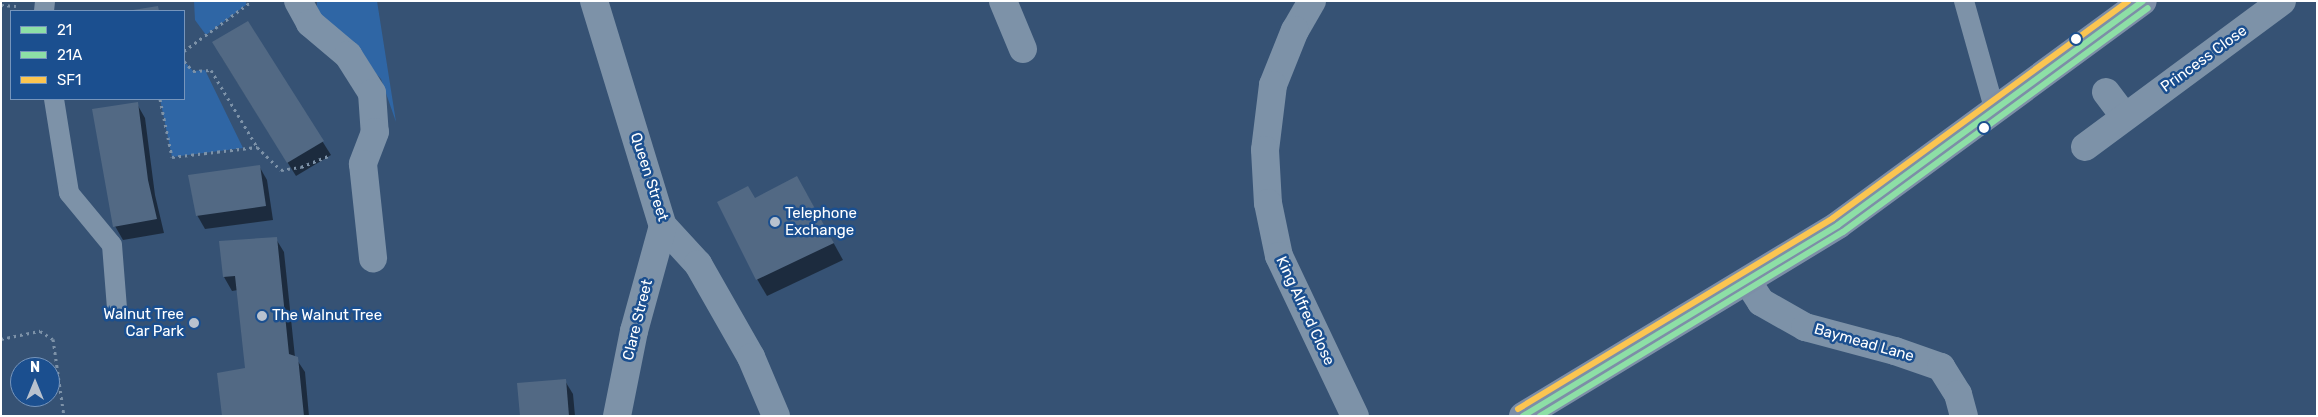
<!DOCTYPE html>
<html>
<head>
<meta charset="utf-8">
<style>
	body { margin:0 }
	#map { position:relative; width:2318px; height:417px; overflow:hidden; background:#365274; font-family:Rubik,sans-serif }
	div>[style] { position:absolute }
	.green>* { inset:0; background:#2f66a5 }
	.shadow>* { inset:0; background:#0007 }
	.building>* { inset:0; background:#526984 }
	.path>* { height:3px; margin-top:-1.5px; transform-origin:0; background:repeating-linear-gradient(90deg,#7d92a8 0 2.5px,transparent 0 6.5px) }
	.lane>* { height:20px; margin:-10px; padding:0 10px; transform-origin:10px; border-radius:10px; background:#7d92a8 }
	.street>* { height:28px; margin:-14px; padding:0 14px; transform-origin:14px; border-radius:14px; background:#7d92a8 }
	.primary>* { height:28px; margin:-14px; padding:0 14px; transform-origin:14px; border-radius:14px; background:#7d8ea7 }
	.bus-1>* { height:6px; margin:-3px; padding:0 3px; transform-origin:3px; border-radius:3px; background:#8ddfa6 }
	.bus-2>* { height:6px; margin:-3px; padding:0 3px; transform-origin:3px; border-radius:3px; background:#8ddfa6 }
	.bus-3>* { height:6px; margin:-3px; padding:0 3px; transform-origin:3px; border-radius:3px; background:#fbc551 }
	.dots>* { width:14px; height:14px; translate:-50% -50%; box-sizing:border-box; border:2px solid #1b4f8f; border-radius:50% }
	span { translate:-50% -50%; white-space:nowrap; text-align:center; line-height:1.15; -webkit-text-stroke:5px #1b4f8f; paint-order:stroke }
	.street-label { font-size:15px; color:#fff }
	.poi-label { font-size:15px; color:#fff }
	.left { translate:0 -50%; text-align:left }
	.right { translate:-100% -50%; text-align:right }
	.frame { position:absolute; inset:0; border:2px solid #fff; pointer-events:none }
	.legend { position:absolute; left:10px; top:10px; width:175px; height:90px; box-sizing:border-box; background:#1b4f8f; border:1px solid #7695bc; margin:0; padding:6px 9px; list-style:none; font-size:15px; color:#fff }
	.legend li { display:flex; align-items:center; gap:10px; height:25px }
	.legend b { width:25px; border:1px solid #7695bc }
	.north { position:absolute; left:10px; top:357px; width:50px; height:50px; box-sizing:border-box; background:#1b4f8f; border:1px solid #7695bc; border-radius:50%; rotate:0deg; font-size:14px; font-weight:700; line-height:20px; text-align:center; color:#fff }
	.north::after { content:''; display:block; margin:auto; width:18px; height:22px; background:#b9c2ce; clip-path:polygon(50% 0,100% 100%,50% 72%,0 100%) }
</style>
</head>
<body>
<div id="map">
	<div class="green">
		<i style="clip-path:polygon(194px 1px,246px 1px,246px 5px,206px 35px,195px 20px)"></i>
		<i style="clip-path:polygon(317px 1px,377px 1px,396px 122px,381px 79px,317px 11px)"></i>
		<i style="clip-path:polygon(184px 61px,193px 71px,205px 70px,243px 148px,172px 157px,160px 99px,184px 99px)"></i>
	</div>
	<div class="shadow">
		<i style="clip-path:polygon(247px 22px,331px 155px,296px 176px,221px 56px)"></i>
		<i style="clip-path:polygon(137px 104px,145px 118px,155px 195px,164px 233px,123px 240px,115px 226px)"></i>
		<i style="clip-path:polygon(259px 166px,267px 180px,273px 220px,205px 229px,197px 215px)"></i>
		<i style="clip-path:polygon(807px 195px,843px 260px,767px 296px,757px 279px,754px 199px)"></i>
		<i style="clip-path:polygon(276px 239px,284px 252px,295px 357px,305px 372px,309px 416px,223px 416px,247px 370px,238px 290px,232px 291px,224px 277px)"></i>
		<i style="clip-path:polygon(565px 381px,573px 394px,575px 416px,521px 416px)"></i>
	</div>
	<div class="building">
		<i style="clip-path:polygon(158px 6px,159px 11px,133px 11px,133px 10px)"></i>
		<i style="clip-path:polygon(248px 21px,324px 141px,287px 163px,212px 42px)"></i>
		<i style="clip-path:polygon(138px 102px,148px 180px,157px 219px,113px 227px,92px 109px)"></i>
		<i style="clip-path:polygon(260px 165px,266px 206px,196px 216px,188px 175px)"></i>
		<i style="clip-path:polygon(797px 176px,834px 243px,756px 280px,717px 202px,748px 186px,755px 198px)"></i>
		<i style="clip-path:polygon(277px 237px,289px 354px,298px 357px,304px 416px,222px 416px,217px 373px,245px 368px,235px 276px,223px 277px,219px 241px)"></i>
		<i style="clip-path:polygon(566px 379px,569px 416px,520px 416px,517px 383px)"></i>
	</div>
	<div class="path">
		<i style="left:1px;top:5px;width:15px;rotate:4deg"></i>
		<i style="left:184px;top:51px;width:84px;rotate:-36.3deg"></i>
		<i style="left:184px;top:61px;width:13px;rotate:48deg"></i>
		<i style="left:193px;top:71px;width:18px;rotate:-3deg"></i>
		<i style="left:211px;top:70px;width:90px;rotate:59.1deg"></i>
		<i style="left:160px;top:99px;width:59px;rotate:78.3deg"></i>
		<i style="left:172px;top:157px;width:86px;rotate:-6.7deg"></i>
		<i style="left:257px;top:147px;width:33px;rotate:44deg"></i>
		<i style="left:281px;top:170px;width:20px;rotate:-9deg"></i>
		<i style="left:301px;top:167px;width:32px;rotate:-22deg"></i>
		<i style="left:1px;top:339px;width:40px;rotate:-12deg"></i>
		<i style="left:40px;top:331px;width:15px;rotate:32deg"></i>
		<i style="left:53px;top:339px;width:78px;rotate:81.9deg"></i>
	</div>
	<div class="lane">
		<i style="left:1964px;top:1px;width:114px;rotate:74.3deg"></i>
		<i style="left:44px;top:11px;width:10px;rotate:-84deg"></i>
		<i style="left:54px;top:99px;width:95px;rotate:80.9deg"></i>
		<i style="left:69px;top:193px;width:67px;rotate:50.4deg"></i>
		<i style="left:112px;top:245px;width:63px;rotate:85.5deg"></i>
	</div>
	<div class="street">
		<i style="left:298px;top:1px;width:25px;rotate:61deg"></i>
		<i style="left:310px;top:23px;width:50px;rotate:40.1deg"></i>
		<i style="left:348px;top:55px;width:45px;rotate:57.7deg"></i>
		<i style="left:372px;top:93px;width:39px;rotate:86deg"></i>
		<i style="left:375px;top:132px;width:34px;rotate:111deg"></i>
		<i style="left:363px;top:164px;width:95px;rotate:83.9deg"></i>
		<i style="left:594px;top:1px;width:235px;rotate:73deg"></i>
		<i style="left:663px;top:226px;width:52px;rotate:47.4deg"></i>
		<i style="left:698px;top:264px;width:107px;rotate:60.3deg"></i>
		<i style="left:751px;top:357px;width:64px;rotate:67deg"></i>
		<i style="left:1003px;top:1px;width:52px;rotate:67.4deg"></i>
		<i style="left:1312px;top:1px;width:34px;rotate:120deg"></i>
		<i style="left:1295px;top:30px;width:59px;rotate:111.8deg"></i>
		<i style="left:1273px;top:85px;width:65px;rotate:97deg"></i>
		<i style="left:1265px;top:150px;width:53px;rotate:86.8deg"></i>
		<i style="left:1268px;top:203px;width:54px;rotate:78.3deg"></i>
		<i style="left:1279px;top:256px;width:177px;rotate:64.6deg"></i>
		<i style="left:2106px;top:92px;width:31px;rotate:53deg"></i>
		<i style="left:2085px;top:147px;width:245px;rotate:-36.5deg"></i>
		<i style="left:1748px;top:282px;width:24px;rotate:57deg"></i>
		<i style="left:1761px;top:302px;width:51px;rotate:29.6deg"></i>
		<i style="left:1805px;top:327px;width:93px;rotate:14.9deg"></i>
		<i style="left:1895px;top:351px;width:49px;rotate:19.2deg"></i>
		<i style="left:1941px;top:367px;width:32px;rotate:58deg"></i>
		<i style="left:1958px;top:394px;width:23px;rotate:75deg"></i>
		<i style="left:617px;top:416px;width:87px;rotate:-78.7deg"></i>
		<i style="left:634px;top:331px;width:109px;rotate:-74.6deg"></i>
	</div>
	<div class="primary">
		<i style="left:1523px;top:416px;width:368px;rotate:-31.2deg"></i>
		<i style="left:1838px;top:225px;width:378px;rotate:-36.3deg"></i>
	</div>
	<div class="bus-1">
		<i style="left:1523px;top:416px;width:368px;rotate:-31.2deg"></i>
		<i style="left:1838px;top:225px;width:378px;rotate:-36.3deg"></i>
	</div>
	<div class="bus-2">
		<i style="left:1540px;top:416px;width:354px;rotate:-31.3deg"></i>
		<i style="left:1843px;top:232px;width:378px;rotate:-36.3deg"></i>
	</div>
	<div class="bus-3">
		<i style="left:1518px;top:409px;width:368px;rotate:-31.2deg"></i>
		<i style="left:1833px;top:218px;width:366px;rotate:-36.3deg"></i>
	</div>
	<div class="dots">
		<i style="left:2076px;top:39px;background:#fff"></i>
		<i style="left:1984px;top:128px;background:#fff"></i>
		<i style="left:775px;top:222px;background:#b9c2ce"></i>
		<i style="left:262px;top:316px;background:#b9c2ce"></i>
		<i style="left:194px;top:323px;background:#b9c2ce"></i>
	</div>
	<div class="street-label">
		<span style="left:2204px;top:59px;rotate:-36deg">Princess Close</span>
		<span style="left:649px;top:177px;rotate:72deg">Queen Street</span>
		<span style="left:1305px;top:311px;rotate:65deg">King Alfred Close</span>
		<span style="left:638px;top:320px;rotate:-76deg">Clare Street</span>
		<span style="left:1864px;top:343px;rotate:16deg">Baymead Lane</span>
	</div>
	<div class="poi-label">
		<span class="left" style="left:785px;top:222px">Telephone<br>Exchange</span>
		<span class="right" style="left:184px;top:323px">Walnut Tree<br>Car Park</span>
		<span class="left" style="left:272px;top:316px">The Walnut Tree</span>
	</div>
	<div class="frame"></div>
	<ul class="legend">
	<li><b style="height:6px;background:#8ddfa6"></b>21</li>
	<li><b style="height:6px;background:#8ddfa6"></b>21A</li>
	<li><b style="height:6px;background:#fbc551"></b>SF1</li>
	</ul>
	<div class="north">N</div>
</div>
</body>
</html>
